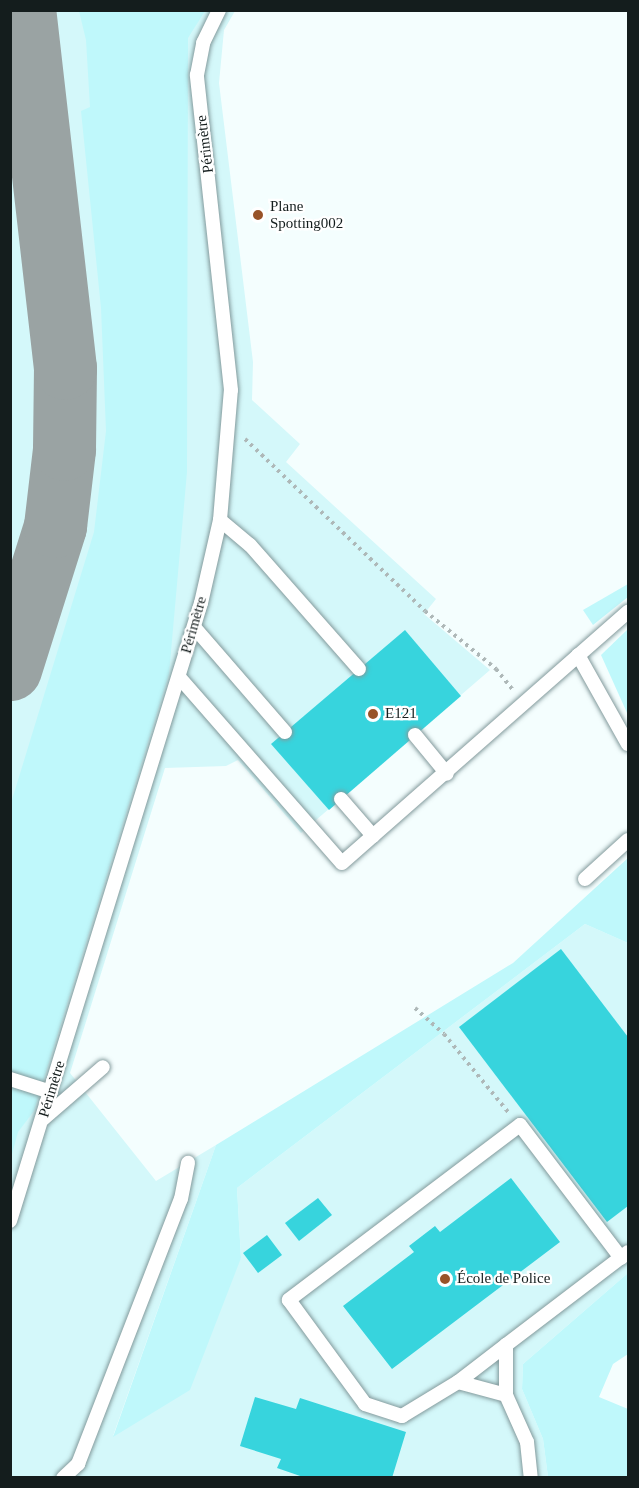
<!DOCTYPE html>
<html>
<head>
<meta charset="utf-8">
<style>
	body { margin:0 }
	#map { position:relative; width:639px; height:1488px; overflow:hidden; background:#f4fefe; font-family:Georgia,serif }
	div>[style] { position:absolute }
	.built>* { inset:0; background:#d4f8fa }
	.green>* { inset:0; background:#bff8fb }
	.taxiway>* { height:63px; margin:-31.5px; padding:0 31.5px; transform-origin:31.5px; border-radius:31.5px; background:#9aa3a3 }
	.building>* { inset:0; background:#37d4dd }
	.path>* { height:4px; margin-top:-2px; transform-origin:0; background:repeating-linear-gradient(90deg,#aeb8b8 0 3px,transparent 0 7.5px) }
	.roads { filter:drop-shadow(0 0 2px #839a9c) drop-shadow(0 0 2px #839a9c) }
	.lane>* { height:14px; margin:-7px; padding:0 7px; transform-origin:7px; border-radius:7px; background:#fff }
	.dots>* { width:16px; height:16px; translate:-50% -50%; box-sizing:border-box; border:3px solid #fff; border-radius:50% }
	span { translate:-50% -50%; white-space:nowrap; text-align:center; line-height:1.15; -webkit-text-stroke:4.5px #fff; paint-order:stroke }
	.street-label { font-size:15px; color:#141d1d }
	.poi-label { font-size:15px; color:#141d1d }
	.left { translate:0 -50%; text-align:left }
	.frame { position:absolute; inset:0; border:12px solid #141d1d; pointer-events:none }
</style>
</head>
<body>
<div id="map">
	<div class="built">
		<i style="clip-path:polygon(10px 11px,235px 11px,224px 30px,219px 83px,253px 362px,252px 400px,300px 444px,286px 462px,436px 599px,424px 614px,490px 670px,301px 833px,238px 760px,226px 766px,165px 768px,70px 1073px,156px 1181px,216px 1145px,113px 1436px,241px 1258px,237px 1188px,585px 924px,628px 943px,628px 1273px,523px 1364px,522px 1389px,543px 1439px,548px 1477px,11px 1477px)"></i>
	</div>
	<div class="green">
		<i style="clip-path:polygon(79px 11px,205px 11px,188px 38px,187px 472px,169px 674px,34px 1111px,18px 1132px,11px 1158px,11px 803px,94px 532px,106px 431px,101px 308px,81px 111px,90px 107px,86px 40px)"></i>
		<i style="clip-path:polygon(628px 584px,628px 597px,593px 625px,583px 610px)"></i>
		<i style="clip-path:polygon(628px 629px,628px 715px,601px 655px)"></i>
		<i style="clip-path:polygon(628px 858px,628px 943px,585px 924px,237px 1188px,241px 1258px,190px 1390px,113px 1437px,216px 1145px,513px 963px)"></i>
		<i style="clip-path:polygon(628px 1273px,628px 1354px,613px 1364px,599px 1397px,628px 1409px,628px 1477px,548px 1477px,543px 1439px,522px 1389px,523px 1364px)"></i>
	</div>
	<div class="taxiway">
		<i style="left:10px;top:669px;width:150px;rotate:-72.5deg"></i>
		<i style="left:55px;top:526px;width:78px;rotate:-83.3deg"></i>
		<i style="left:64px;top:449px;width:81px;rotate:-89.3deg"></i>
		<i style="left:65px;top:368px;width:360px;rotate:-96.5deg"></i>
	</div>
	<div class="building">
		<i style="clip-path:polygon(405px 630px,461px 696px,329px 810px,271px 744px)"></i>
		<i style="clip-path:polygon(561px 949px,628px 1037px,628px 1206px,607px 1222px,459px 1027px)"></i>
		<i style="clip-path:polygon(511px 1178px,560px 1242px,392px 1369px,343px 1306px,414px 1252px,409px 1246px,435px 1226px,440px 1232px)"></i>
		<i style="clip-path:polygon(318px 1198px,332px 1215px,299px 1241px,285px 1223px)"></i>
		<i style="clip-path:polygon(267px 1235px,282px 1255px,258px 1273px,243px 1253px)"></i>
		<i style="clip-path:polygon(255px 1397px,296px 1409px,300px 1398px,406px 1432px,392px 1478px,306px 1478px,277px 1468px,281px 1459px,240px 1446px)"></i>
	</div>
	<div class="path">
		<i style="left:245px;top:439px;width:249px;rotate:43.7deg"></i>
		<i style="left:425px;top:611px;width:92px;rotate:39.2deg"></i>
		<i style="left:496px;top:669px;width:27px;rotate:51deg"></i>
		<i style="left:415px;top:1008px;width:39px;rotate:42deg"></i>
		<i style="left:444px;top:1034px;width:101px;rotate:50.6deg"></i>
	</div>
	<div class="roads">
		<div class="lane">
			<i style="left:220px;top:520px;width:39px;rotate:40deg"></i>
			<i style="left:250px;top:545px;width:165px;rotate:48.7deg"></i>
			<i style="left:194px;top:627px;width:139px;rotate:49.1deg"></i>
			<i style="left:578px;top:655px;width:102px;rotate:60.7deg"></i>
			<i style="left:179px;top:677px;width:247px;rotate:48.8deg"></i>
			<i style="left:342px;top:863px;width:381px;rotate:-41.3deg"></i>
			<i style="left:415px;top:735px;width:50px;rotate:50.6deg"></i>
			<i style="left:341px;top:799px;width:49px;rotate:49.1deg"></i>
			<i style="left:585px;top:879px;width:58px;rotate:-42.2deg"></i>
			<i style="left:10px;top:1079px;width:43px;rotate:17.6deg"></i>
			<i style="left:43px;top:1119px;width:79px;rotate:-40.9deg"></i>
			<i style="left:10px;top:1221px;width:647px;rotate:-72.83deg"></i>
			<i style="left:201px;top:603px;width:85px;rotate:-77.1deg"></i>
			<i style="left:220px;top:520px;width:130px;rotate:-85.2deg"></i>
			<i style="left:231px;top:390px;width:317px;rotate:-96.2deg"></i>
			<i style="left:197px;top:75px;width:33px;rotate:-79deg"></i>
			<i style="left:203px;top:43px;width:37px;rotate:-64deg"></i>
			<i style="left:621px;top:1258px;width:167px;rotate:-127.2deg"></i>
			<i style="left:520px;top:1125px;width:290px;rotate:142.9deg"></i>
			<i style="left:289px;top:1300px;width:129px;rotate:53.8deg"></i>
			<i style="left:365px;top:1404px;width:39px;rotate:18deg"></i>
			<i style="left:402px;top:1416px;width:66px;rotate:-31.3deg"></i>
			<i style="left:458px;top:1382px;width:61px;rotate:-37.6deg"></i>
			<i style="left:506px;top:1345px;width:153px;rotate:-37.3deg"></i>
			<i style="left:506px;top:1345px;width:50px;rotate:90deg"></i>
			<i style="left:506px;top:1395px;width:51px;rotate:65.9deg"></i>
			<i style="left:527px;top:1442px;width:36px;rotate:84deg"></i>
			<i style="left:458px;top:1382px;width:50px;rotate:15.2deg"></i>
			<i style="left:63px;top:1478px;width:21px;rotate:-43deg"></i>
			<i style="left:78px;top:1464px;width:284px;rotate:-68.8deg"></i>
			<i style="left:181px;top:1199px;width:37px;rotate:-79deg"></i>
		</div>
	</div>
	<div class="dots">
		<i style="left:258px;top:215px;background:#985328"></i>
		<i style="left:373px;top:714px;background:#985328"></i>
		<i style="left:445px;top:1279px;background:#985328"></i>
	</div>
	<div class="street-label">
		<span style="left:205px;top:144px;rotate:-97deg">Périmètre</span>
		<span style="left:194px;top:625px;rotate:-74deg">Périmètre</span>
		<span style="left:52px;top:1089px;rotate:-73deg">Périmètre</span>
	</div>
	<div class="poi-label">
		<span class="left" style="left:270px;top:215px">Plane<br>Spotting002</span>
		<span class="left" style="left:385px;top:714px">E121</span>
		<span class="left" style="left:457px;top:1279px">École de Police</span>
	</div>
	<div class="frame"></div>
</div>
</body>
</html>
